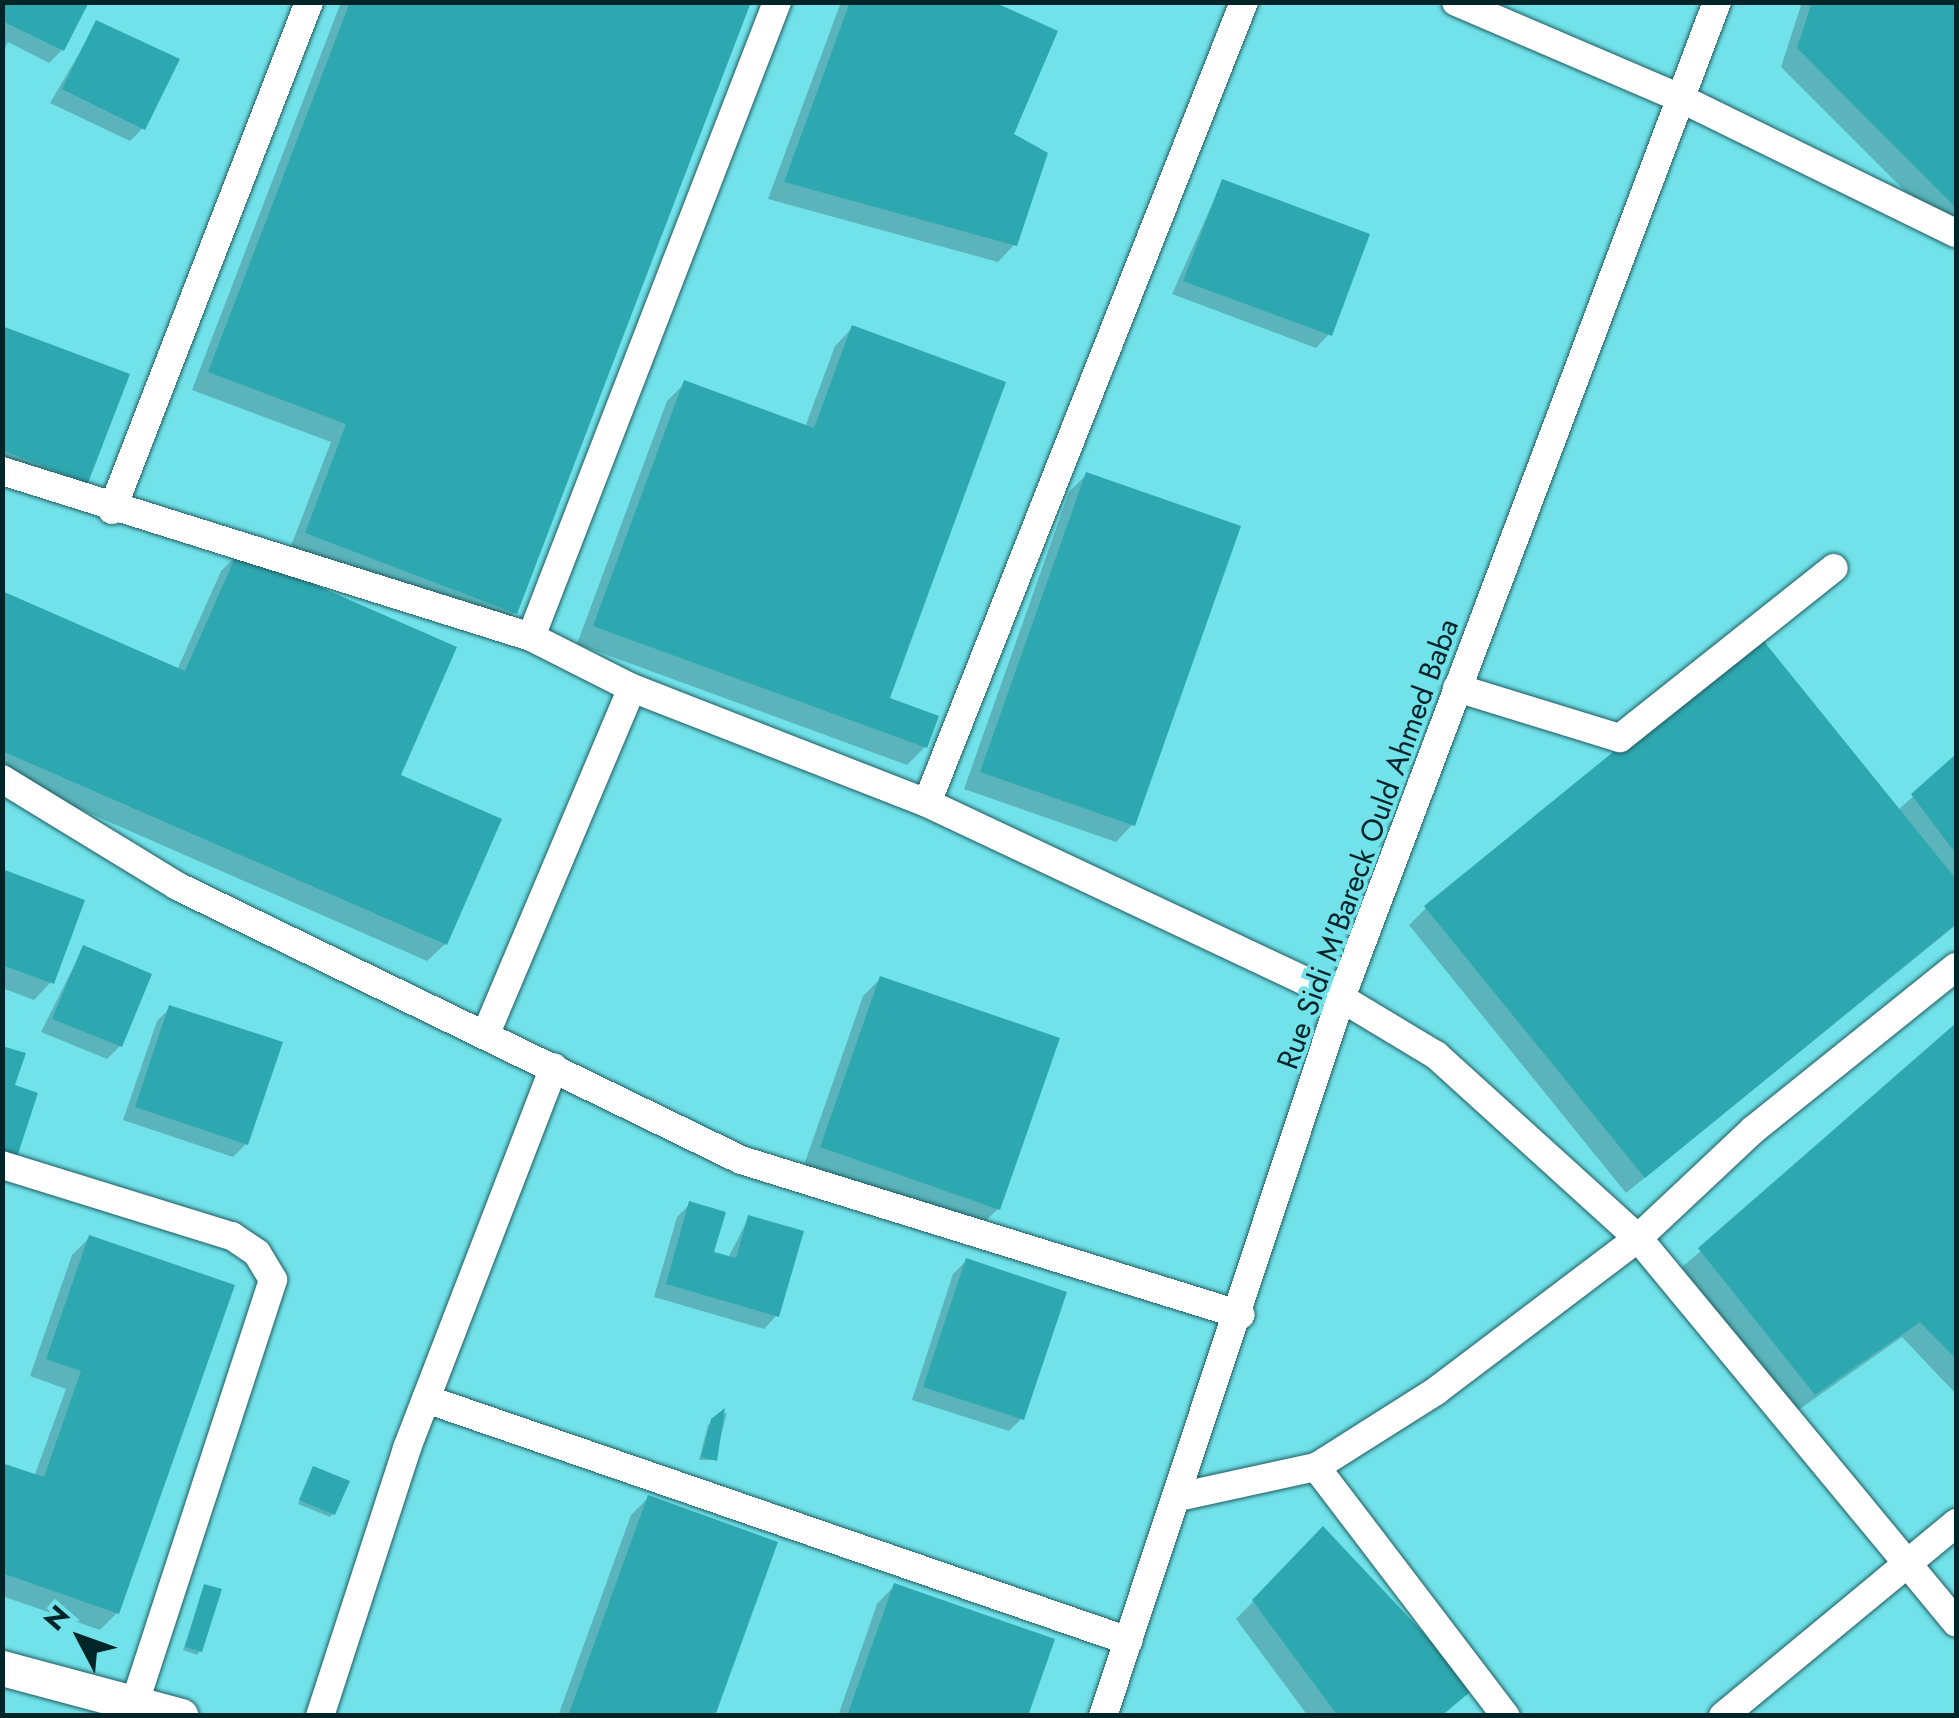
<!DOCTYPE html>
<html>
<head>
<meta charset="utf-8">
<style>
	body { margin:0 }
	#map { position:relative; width:1959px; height:1718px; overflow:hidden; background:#72e2ea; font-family:Jost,sans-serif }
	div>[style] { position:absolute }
	.shadow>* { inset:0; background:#0003 }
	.building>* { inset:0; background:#2ea8b0 }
	.roads { filter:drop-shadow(0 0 2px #1e5c60) drop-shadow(0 0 2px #1e5c60) }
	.minor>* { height:28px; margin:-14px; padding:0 14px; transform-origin:14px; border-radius:14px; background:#fff }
	.tertiary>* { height:35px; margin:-17.5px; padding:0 17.5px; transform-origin:17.5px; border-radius:17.5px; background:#fff }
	span { translate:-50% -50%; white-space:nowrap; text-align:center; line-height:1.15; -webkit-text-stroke:8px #72e2ea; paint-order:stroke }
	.street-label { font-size:30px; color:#002528 }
	.frame { position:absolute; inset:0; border:5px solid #002528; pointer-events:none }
	.north { position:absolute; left:30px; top:1588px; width:100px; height:100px; -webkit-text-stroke:8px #72e2ea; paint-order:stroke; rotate:311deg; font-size:28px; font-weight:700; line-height:40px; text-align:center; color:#002528 }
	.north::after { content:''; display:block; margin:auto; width:35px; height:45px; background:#002528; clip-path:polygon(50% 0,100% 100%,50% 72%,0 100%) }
</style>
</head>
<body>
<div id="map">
	<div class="shadow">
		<i style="clip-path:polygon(2px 2px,62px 50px,49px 63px,8px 42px,2px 55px)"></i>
		<i style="clip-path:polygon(341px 2px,749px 2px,515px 612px,498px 630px,289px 551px,331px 442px,192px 390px)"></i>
		<i style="clip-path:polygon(841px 2px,988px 2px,1011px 135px,1015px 244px,998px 262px,768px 199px)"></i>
		<i style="clip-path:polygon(1802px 2px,1956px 2px,1956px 224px,1947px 233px,1781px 67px)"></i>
		<i style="clip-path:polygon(97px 23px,143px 128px,130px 141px,50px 103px)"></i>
		<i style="clip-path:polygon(1222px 182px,1329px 334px,1316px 348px,1172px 294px)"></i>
		<i style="clip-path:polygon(2px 328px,85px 481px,68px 499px,2px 474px)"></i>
		<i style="clip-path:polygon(852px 328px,886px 700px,925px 747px,907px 765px,577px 644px,667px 401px,685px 383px,805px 427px,835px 346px)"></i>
		<i style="clip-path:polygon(1086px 475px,1133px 824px,1116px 842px,964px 789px,1069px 492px)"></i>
		<i style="clip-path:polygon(238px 554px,398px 776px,445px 944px,427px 961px,2px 775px,2px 594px,177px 670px,221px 571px)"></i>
		<i style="clip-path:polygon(1956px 758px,1956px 925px,1626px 1193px,1409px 925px,1426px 908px,1898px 810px)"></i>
		<i style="clip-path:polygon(2px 872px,51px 982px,34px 1000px,2px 988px)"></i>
		<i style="clip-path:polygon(83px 948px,120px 1046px,107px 1059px,41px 1032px)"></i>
		<i style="clip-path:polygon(881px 978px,998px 1209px,980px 1226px,804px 1165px,863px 996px)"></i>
		<i style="clip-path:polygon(170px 1008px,246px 1144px,233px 1157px,123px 1120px,157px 1021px)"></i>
		<i style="clip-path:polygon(1956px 1032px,1956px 1394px,1902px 1337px,1797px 1411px,1682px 1267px)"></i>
		<i style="clip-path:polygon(690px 1204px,711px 1254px,728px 1258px,749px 1217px,777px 1315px,764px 1329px,654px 1297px,677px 1217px)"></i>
		<i style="clip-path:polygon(90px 1237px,117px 1613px,100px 1630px,2px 1596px,2px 1466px,34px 1477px,66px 1389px,30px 1376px,72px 1255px)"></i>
		<i style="clip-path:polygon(966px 1261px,1022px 1418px,1009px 1431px,912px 1400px,953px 1274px)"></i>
		<i style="clip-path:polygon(727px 1412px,715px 1460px,699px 1460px,708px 1425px)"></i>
		<i style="clip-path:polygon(314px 1469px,333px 1514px,330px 1517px,298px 1504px)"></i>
		<i style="clip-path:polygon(648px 1498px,712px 1716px,558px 1716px,631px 1515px)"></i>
		<i style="clip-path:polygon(1323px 1530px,1472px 1688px,1442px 1716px,1308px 1716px,1236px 1619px)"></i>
		<i style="clip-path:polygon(204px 1586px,200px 1651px,197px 1655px,183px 1650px)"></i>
		<i style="clip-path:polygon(894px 1586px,1025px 1716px,838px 1716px,877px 1604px)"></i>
	</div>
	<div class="building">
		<i style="clip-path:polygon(2px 2px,89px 2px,64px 51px,2px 21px)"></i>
		<i style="clip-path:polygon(350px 2px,751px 2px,517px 614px,305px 533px,346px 424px,208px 372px)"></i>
		<i style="clip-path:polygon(850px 2px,994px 2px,1058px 31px,1014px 134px,1048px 153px,1017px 246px,784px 182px)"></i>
		<i style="clip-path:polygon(1812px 2px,1956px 2px,1956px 208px,1797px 48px)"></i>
		<i style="clip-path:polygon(96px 20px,180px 59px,145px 130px,62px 89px)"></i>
		<i style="clip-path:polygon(1222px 179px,1370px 234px,1332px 336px,1183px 281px)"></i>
		<i style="clip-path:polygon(852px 325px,1006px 382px,890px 698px,939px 716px,927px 748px,593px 626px,684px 380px,814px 428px)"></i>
		<i style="clip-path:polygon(2px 326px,130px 374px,88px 483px,2px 450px)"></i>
		<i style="clip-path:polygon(1086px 472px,1241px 526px,1135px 826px,980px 772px)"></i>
		<i style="clip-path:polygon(238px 551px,457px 647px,401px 775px,502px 819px,447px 945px,2px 751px,2px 591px,185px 671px)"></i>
		<i style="clip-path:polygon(1758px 634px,1956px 879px,1956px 924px,1645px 1178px,1424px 906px)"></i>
		<i style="clip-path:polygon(1956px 754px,1956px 854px,1911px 794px)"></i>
		<i style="clip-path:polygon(2px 869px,85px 900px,54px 984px,2px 965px)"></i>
		<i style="clip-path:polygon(83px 945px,152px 974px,122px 1047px,52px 1019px)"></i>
		<i style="clip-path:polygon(880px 976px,1060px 1038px,1000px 1210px,820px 1147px)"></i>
		<i style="clip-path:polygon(169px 1005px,283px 1042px,248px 1145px,135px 1107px)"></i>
		<i style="clip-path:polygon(1956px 1023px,1956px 1359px,1920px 1322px,1815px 1395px,1698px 1248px)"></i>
		<i style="clip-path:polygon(2px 1046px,26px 1053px,15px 1085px,38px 1093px,16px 1160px,2px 1155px)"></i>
		<i style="clip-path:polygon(689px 1201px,726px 1212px,714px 1252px,736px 1258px,748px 1215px,804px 1231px,779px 1317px,666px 1284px)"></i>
		<i style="clip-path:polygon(89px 1235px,235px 1285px,119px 1614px,2px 1573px,2px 1463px,44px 1477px,81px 1371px,46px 1359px)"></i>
		<i style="clip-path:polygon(966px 1258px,1067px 1292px,1024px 1420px,923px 1387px)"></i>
		<i style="clip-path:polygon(725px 1408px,717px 1461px,701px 1457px,711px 1419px)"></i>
		<i style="clip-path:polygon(313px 1466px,350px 1481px,335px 1515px,299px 1500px)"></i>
		<i style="clip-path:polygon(648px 1495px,778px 1542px,715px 1716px,568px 1716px)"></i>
		<i style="clip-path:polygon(1323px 1526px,1475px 1688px,1441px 1716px,1338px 1716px,1252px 1600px)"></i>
		<i style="clip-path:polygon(894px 1583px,1055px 1639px,1028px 1716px,847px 1716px)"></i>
		<i style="clip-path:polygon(204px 1584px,222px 1589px,202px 1652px,185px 1647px)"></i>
	</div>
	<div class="roads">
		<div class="minor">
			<i style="left:1456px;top:2px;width:246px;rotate:23.2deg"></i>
			<i style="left:1682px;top:99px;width:305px;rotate:26.1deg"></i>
			<i style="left:2px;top:471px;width:554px;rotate:17.42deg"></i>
			<i style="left:531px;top:637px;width:113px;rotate:26.8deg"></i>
			<i style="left:632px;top:688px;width:317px;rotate:21.3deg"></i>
			<i style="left:927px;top:803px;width:458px;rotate:25.2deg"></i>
			<i style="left:1341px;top:998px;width:111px;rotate:31deg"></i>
			<i style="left:1436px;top:1055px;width:273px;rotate:42.2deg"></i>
			<i style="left:1638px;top:1238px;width:499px;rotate:50.4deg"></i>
			<i style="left:112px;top:510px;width:545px;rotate:-68.8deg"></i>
			<i style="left:531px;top:637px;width:681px;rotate:-68.82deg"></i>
			<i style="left:1457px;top:688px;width:170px;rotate:17.1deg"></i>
			<i style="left:1620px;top:738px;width:273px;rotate:-38.5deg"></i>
			<i style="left:2px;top:779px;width:205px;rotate:31.4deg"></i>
			<i style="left:177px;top:886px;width:627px;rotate:25.91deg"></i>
			<i style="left:741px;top:1160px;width:523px;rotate:17.22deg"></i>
			<i style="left:927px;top:803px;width:861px;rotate:-68.41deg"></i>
			<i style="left:487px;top:1031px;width:372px;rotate:-67.1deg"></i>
			<i style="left:2px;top:1165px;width:241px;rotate:17.2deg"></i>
			<i style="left:232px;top:1236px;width:30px;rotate:34deg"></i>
			<i style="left:257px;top:1253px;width:31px;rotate:59deg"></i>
			<i style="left:273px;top:1280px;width:448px;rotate:108.1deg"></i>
			<i style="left:426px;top:1399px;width:743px;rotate:19deg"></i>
			<i style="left:1316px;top:1467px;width:313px;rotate:52.7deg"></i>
			<i style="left:1178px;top:1497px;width:141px;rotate:-12.3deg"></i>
			<i style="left:1316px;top:1467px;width:142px;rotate:-32.3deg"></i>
			<i style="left:1436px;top:1391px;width:253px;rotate:-37.1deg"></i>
			<i style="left:1638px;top:1238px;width:158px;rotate:-43.2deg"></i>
			<i style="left:1753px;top:1130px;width:260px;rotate:-38.8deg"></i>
			<i style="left:320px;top:1716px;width:282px;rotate:-72deg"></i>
			<i style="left:407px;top:1448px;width:408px;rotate:-68.9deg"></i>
			<i style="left:1103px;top:1716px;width:756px;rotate:-71.66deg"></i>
			<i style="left:1341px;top:998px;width:1065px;rotate:-69.32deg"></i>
			<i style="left:1723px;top:1716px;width:303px;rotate:-39.6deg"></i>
		</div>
		<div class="tertiary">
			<i style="left:2px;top:1668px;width:185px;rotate:15deg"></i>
		</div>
	</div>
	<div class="street-label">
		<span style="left:1368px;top:844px;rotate:-70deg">Rue Sidi M'Bareck Ould Ahmed Baba</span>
	</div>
	<div class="frame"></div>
	<div class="north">N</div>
</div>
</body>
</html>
